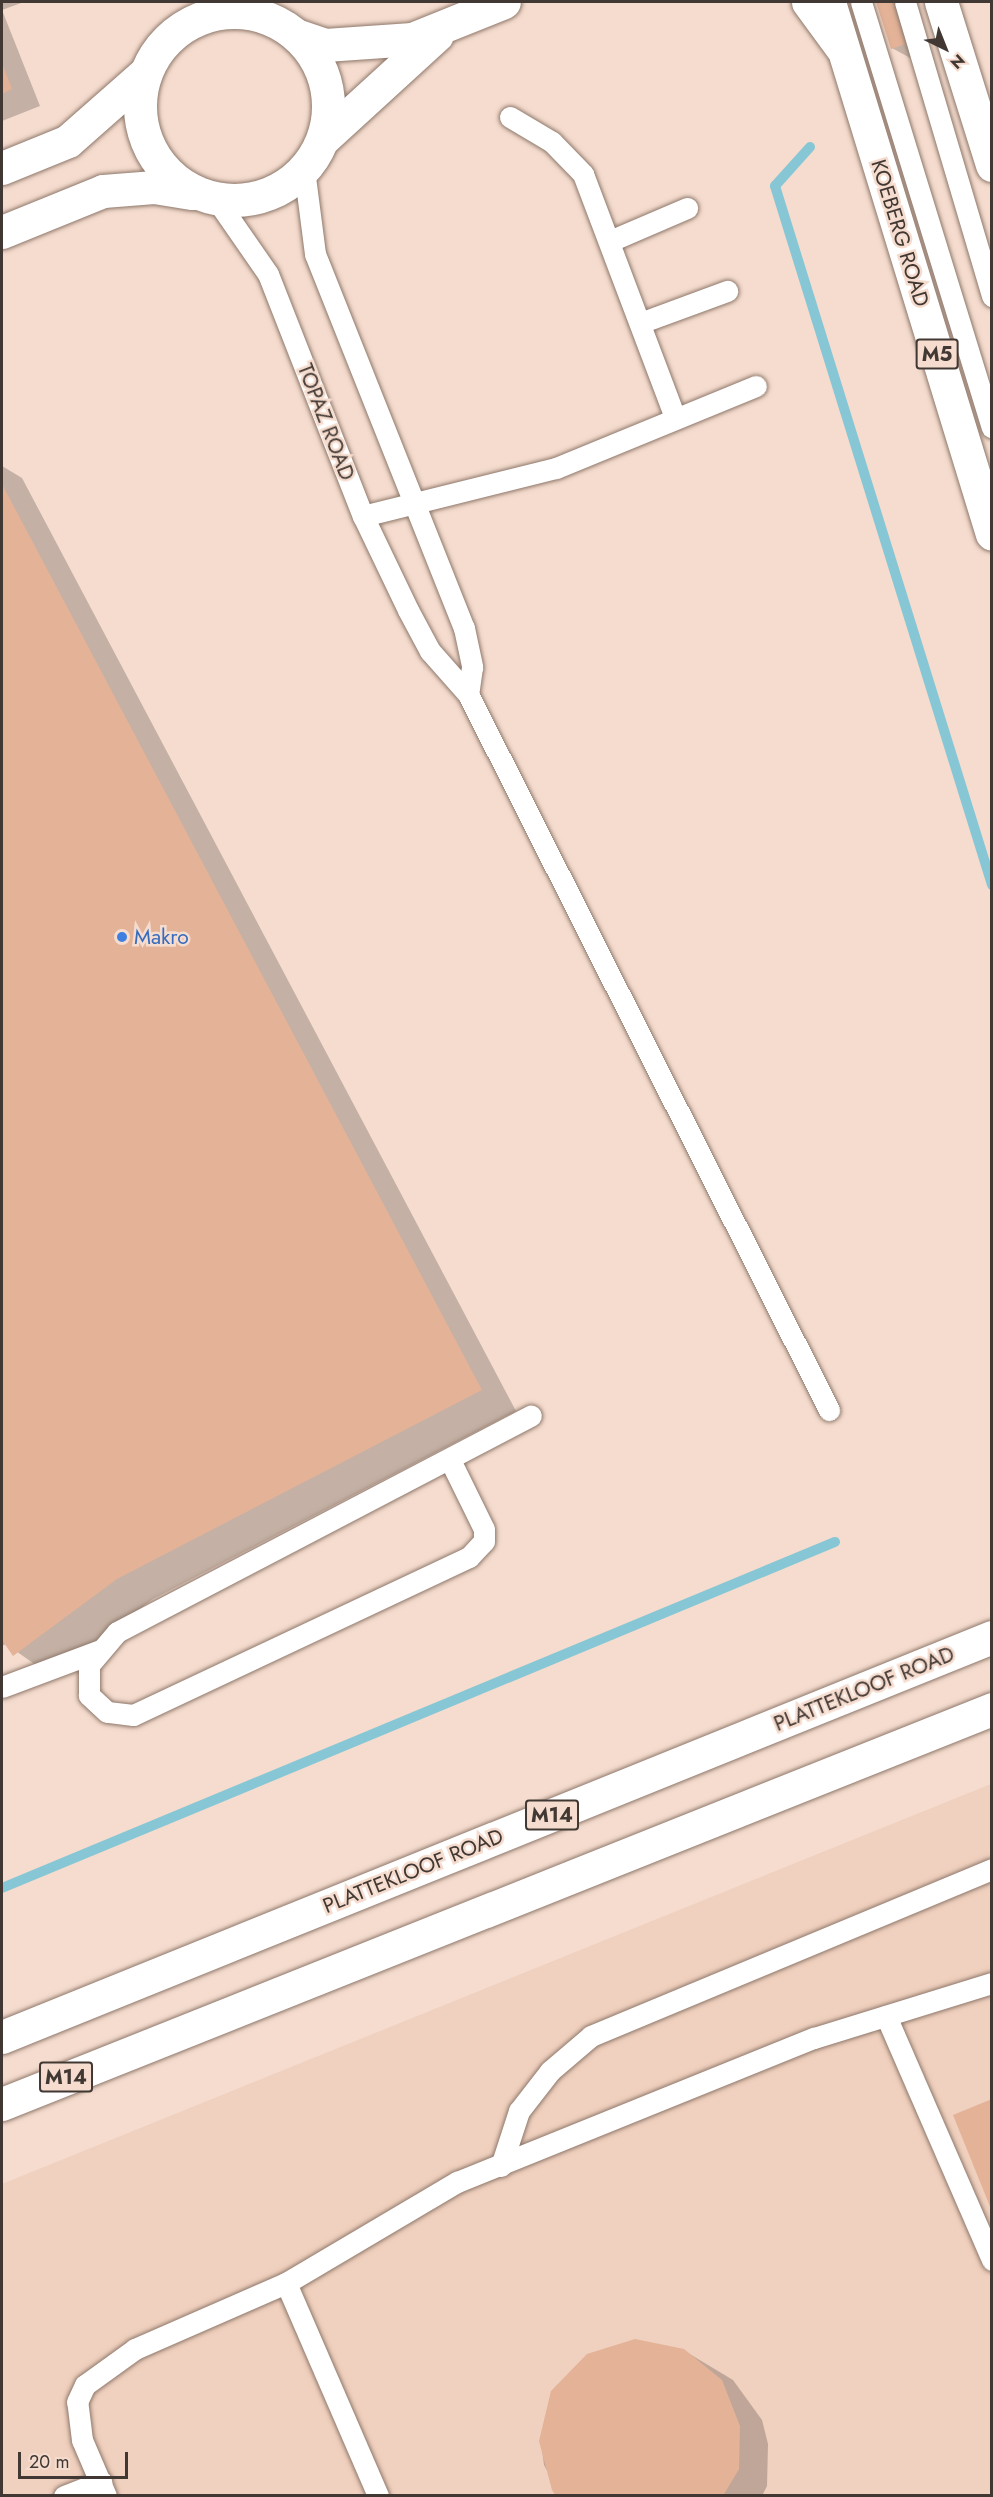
<!DOCTYPE html>
<html>
<head>
<meta charset="utf-8">
<style>
	body { margin:0 }
	#map { position:relative; width:993px; height:2497px; overflow:hidden; background:#f5dcce; font-family:Jost,sans-serif }
	div>[style] { position:absolute }
	.built>* { inset:0; background:#f0d0be }
	.shadow>* { inset:0; background:#0003 }
	.stream>* { height:10px; margin:-5px; padding:0 5px; transform-origin:5px; border-radius:5px; background:#87c7d5 }
	.building>* { inset:0; background:#e3b297 }
	.roads { filter:drop-shadow(0 0 2px #8e786b) drop-shadow(0 0 2px #8e786b) }
	.lane>* { height:21px; margin:-10.5px; padding:0 10.5px; transform-origin:10.5px; border-radius:10.5px; background:#fff }
	.street>* { height:33px; margin:-16.5px; padding:0 16.5px; transform-origin:16.5px; border-radius:16.5px; background:#fff }
	.street>.ring { margin:-16.5px; padding:0; box-sizing:content-box; background:none; border:33px solid #fff; border-radius:50% }
	.primary>* { height:33px; margin:-16.5px; padding:0 16.5px; transform-origin:16.5px; border-radius:16.5px; background:#fff }
	.dots>* { width:16px; height:16px; translate:-50% -50%; box-sizing:border-box; border:3px solid #f5dcce; border-radius:50% }
	span { translate:-50% -50%; white-space:nowrap; text-align:center; line-height:1.15; -webkit-text-stroke:5px #f5dcce; paint-order:stroke }
	.shield-label span { padding:2px 4px; background:#f5dcce; border:2px solid; border-radius:4px; -webkit-text-stroke-width:0 }
	.shield-label { font-size:20px; color:#423833; font-weight:700 }
	.street-label { font-size:21px; color:#423833 }
	.shop-label { font-size:21px; color:#366cbe }
	.left { translate:0 -50%; text-align:left }
	.frame { position:absolute; inset:0; border:3px solid #423833; pointer-events:none }
	.north { position:absolute; left:915px; top:18px; width:60px; height:60px; -webkit-text-stroke:4px #f5dcce; paint-order:stroke; rotate:137deg; font-size:16px; font-weight:700; line-height:24px; text-align:center; color:#423833 }
	.north::after { content:''; display:block; margin:auto; width:21px; height:27px; background:#423833; clip-path:polygon(50% 0,100% 100%,50% 72%,0 100%) }
	.scale { position:absolute; left:18px; top:2452px; width:110px; height:27px; box-sizing:border-box; border:3px solid #423833; border-top:0; padding-left:8px; font-size:18px; line-height:21px; white-space:nowrap; color:#423833; -webkit-text-stroke:4px #f5dcce; paint-order:stroke }
</style>
</head>
<body>
<div id="map">
	<div class="built">
		<i style="clip-path:polygon(991px 1784px,991px 2495px,2px 2496px,2px 2184px)"></i>
	</div>
	<div class="shadow">
		<i style="clip-path:polygon(2px 2px,24px 2px,2px 10px,40px 106px,2px 121px)"></i>
		<i style="clip-path:polygon(878px 2px,908px 2px,912px 59px,892px 48px)"></i>
		<i style="clip-path:polygon(2px 466px,22px 478px,516px 1411px,153px 1599px,50px 1675px,6px 1644px,2px 1646px)"></i>
		<i style="clip-path:polygon(683px 2350px,733px 2380px,762px 2420px,768px 2444px,767px 2486px,762px 2496px,561px 2496px,544px 2465px,541px 2441px)"></i>
	</div>
	<div class="stream">
		<i style="left:810px;top:147px;width:52px;rotate:131.9deg"></i>
		<i style="left:775px;top:186px;width:732px;rotate:72.75deg"></i>
		<i style="left:2px;top:1888px;width:902px;rotate:-22.56deg"></i>
	</div>
	<div class="building">
		<i style="clip-path:polygon(876px 2px,893px 2px,906px 44px,891px 49px)"></i>
		<i style="clip-path:polygon(2px 63px,12px 89px,2px 94px)"></i>
		<i style="clip-path:polygon(2px 484px,482px 1390px,117px 1579px,13px 1656px,2px 1640px)"></i>
		<i style="clip-path:polygon(992px 2099px,992px 2209px,991px 2209px,953px 2115px)"></i>
		<i style="clip-path:polygon(635px 2339px,684px 2349px,722px 2380px,740px 2426px,739px 2469px,723px 2496px,556px 2496px,552px 2490px,539px 2441px,551px 2391px,587px 2354px)"></i>
	</div>
	<div class="roads">
		<div class="lane">
			<i style="left:861px;top:2px;width:445px;rotate:72.9deg"></i>
			<i style="left:905px;top:2px;width:307px;rotate:73.5deg"></i>
			<i style="left:510px;top:117px;width:49px;rotate:30.8deg"></i>
			<i style="left:552px;top:142px;width:45px;rotate:45.9deg"></i>
			<i style="left:583px;top:174px;width:261px;rotate:69.3deg"></i>
			<i style="left:304px;top:169px;width:86px;rotate:82.6deg"></i>
			<i style="left:315px;top:254px;width:403px;rotate:68.3deg"></i>
			<i style="left:464px;top:628px;width:40px;rotate:78deg"></i>
			<i style="left:472px;top:667px;width:27px;rotate:98deg"></i>
			<i style="left:216px;top:199px;width:91px;rotate:55.3deg"></i>
			<i style="left:268px;top:274px;width:260px;rotate:68.6deg"></i>
			<i style="left:363px;top:516px;width:104px;rotate:64.4deg"></i>
			<i style="left:408px;top:610px;width:47px;rotate:61.8deg"></i>
			<i style="left:430px;top:651px;width:57px;rotate:48.5deg"></i>
			<i style="left:468px;top:694px;width:802px;rotate:63.24deg"></i>
			<i style="left:610px;top:241px;width:84px;rotate:-23.2deg"></i>
			<i style="left:640px;top:323px;width:93px;rotate:-20.2deg"></i>
			<i style="left:363px;top:516px;width:199px;rotate:-14deg"></i>
			<i style="left:556px;top:468px;width:216px;rotate:-22.3deg"></i>
			<i style="left:450px;top:1460px;width:77px;rotate:63.8deg"></i>
			<i style="left:484px;top:1529px;width:12px;rotate:90deg"></i>
			<i style="left:484px;top:1541px;width:22px;rotate:133deg"></i>
			<i style="left:469px;top:1557px;width:371px;rotate:154.8deg"></i>
			<i style="left:133px;top:1715px;width:26px;rotate:-173deg"></i>
			<i style="left:107px;top:1712px;width:25px;rotate:-137deg"></i>
			<i style="left:89px;top:1695px;width:30px;rotate:-90deg"></i>
			<i style="left:89px;top:1665px;width:43px;rotate:-49.7deg"></i>
			<i style="left:117px;top:1632px;width:467px;rotate:-27.6deg"></i>
			<i style="left:2px;top:1687px;width:103px;rotate:-20.6deg"></i>
			<i style="left:886px;top:2016px;width:266px;rotate:66.5deg"></i>
			<i style="left:501px;top:2166px;width:58px;rotate:-71.9deg"></i>
			<i style="left:519px;top:2111px;width:51px;rotate:-52.2deg"></i>
			<i style="left:550px;top:2071px;width:54px;rotate:-40.5deg"></i>
			<i style="left:591px;top:2036px;width:434px;rotate:-22.6deg"></i>
			<i style="left:286px;top:2283px;width:232px;rotate:66.6deg"></i>
			<i style="left:64px;top:2496px;width:40px;rotate:-21deg"></i>
			<i style="left:106px;top:2496px;width:61px;rotate:-113.2deg"></i>
			<i style="left:82px;top:2440px;width:38px;rotate:-97deg"></i>
			<i style="left:77px;top:2402px;width:19px;rotate:-65deg"></i>
			<i style="left:85px;top:2385px;width:62px;rotate:-35.8deg"></i>
			<i style="left:135px;top:2349px;width:165px;rotate:-23.6deg"></i>
			<i style="left:286px;top:2283px;width:199px;rotate:-30.6deg"></i>
			<i style="left:457px;top:2182px;width:385px;rotate:-22deg"></i>
			<i style="left:814px;top:2038px;width:186px;rotate:-17.2deg"></i>
		</div>
		<div class="street">
			<i style="left:808px;top:2px;width:56px;rotate:53.7deg"></i>
			<i class="ring" style="left:140px;top:12px;width:155px;height:155px"></i>
			<i style="left:299px;top:36px;width:28px;rotate:19deg"></i>
			<i style="left:325px;top:45px;width:87px;rotate:-3.9deg"></i>
			<i style="left:412px;top:39px;width:99px;rotate:-21.9deg"></i>
			<i style="left:323px;top:139px;width:154px;rotate:-42.4deg"></i>
			<i style="left:2px;top:168px;width:71px;rotate:-22.2deg"></i>
			<i style="left:68px;top:141px;width:103px;rotate:-41.4deg"></i>
			<i style="left:2px;top:232px;width:109px;rotate:-22.1deg"></i>
			<i style="left:103px;top:191px;width:51px;rotate:-4.5deg"></i>
			<i style="left:154px;top:187px;width:39px;rotate:9deg"></i>
		</div>
		<div class="primary">
			<i style="left:829px;top:2px;width:556px;rotate:72.97deg"></i>
			<i style="left:941px;top:2px;width:171px;rotate:72.6deg"></i>
			<i style="left:2px;top:2037px;width:1068px;rotate:-22deg"></i>
			<i style="left:2px;top:2104px;width:1066px;rotate:-21.75deg"></i>
		</div>
	</div>
	<div class="dots">
		<i style="left:122px;top:937px;background:#3f7fe0"></i>
	</div>
	<div class="shield-label">
		<span style="left:937px;top:354px">M5</span>
		<span style="left:552px;top:1815px">M14</span>
		<span style="left:66px;top:2077px">M14</span>
	</div>
	<div class="street-label">
		<span style="left:900px;top:233px;rotate:73deg">KOEBERG ROAD</span>
		<span style="left:326px;top:422px;rotate:69deg">TOPAZ ROAD</span>
		<span style="left:864px;top:1689px;rotate:-22deg">PLATTEKLOOF ROAD</span>
		<span style="left:413px;top:1871px;rotate:-22deg">PLATTEKLOOF ROAD</span>
	</div>
	<div class="shop-label">
		<span class="left" style="left:134px;top:937px">Makro</span>
	</div>
	<div class="frame"></div>
	<div class="north">N</div>
	<div class="scale">20 m</div>
</div>
</body>
</html>
